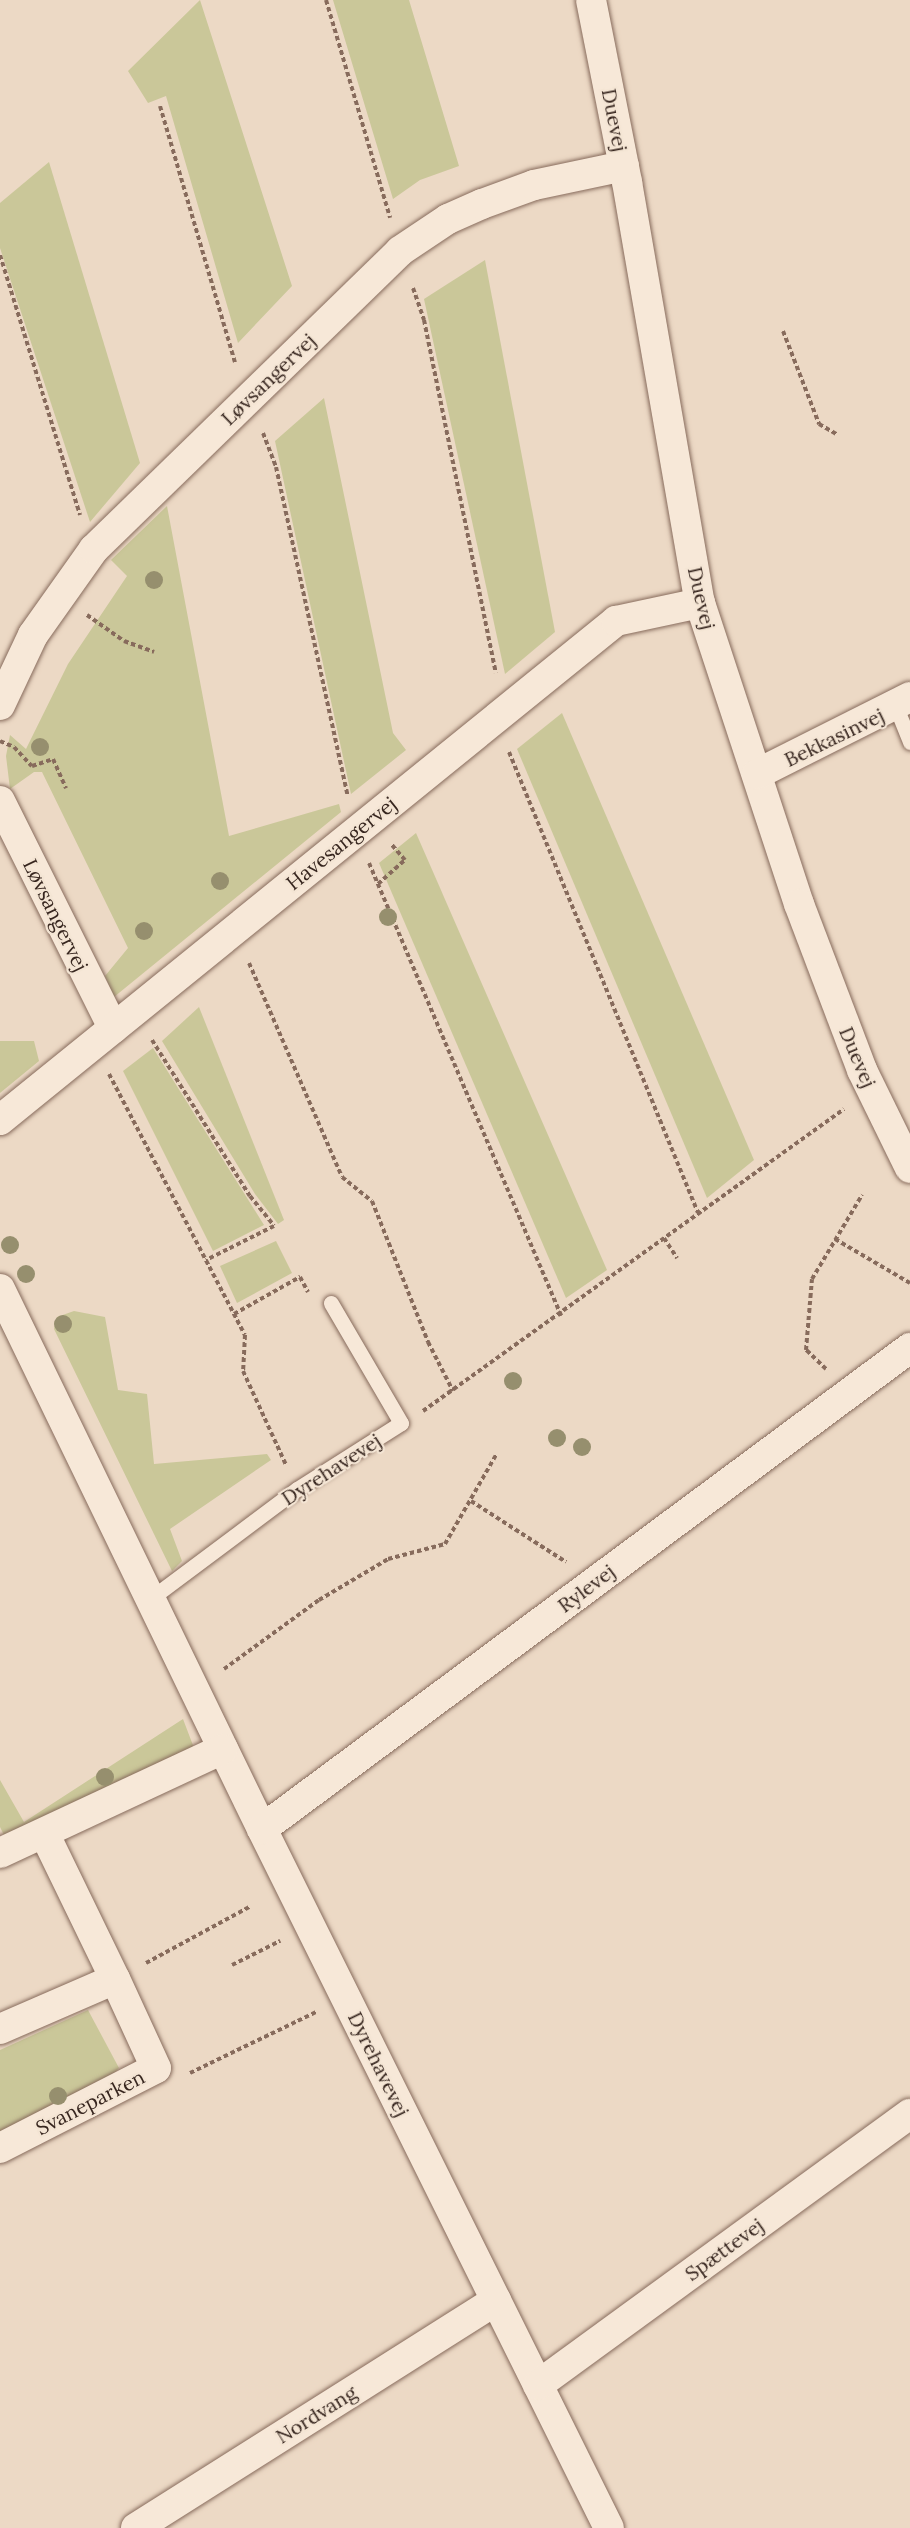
<!DOCTYPE html>
<html>
<head>
<meta charset="utf-8">
<style>
	body { margin:0 }
	#map { position:relative; width:910px; height:2528px; overflow:hidden; background:#ecd9c5; font-family:Lora,serif }
	div>[style] { position:absolute }
	.green>* { inset:0; background:#cac799 }
	.path>* { height:4px; margin-top:-2px; transform-origin:0; background:repeating-linear-gradient(90deg,#876b5c 0 4.5px,transparent 0 7.5px) }
	.roads { filter:drop-shadow(0 0 2px #876b5c) drop-shadow(0 0 2px #876b5c) }
	.lane>* { height:15px; margin:-7.5px; padding:0 7.5px; transform-origin:7.5px; border-radius:7.5px; background:#f7e8d8 }
	.street>* { height:30px; margin:-15px; padding:0 15px; transform-origin:15px; border-radius:15px; background:#f7e8d8 }
	.trees>* { width:18px; height:18px; margin:-9px; border-radius:50%; background:#968f6e }
	span { translate:-50% -50%; white-space:nowrap; text-align:center; line-height:1.15; -webkit-text-stroke:4.5px #f4e5d4; paint-order:stroke }
	.street-label { font-size:20px; color:#37261f }
</style>
</head>
<body>
<div id="map">
	<div class="green">
		<i style="clip-path:polygon(200px 0,292px 286px,238px 343px,166px 96px,148px 103px,128px 71px)"></i>
		<i style="clip-path:polygon(333px 0,409px 0,459px 166px,420px 180px,393px 199px)"></i>
		<i style="clip-path:polygon(49px 162px,140px 463px,90px 522px,0 248px,0 203px)"></i>
		<i style="clip-path:polygon(485px 260px,555px 632px,505px 674px,424px 299px)"></i>
		<i style="clip-path:polygon(324px 398px,393px 733px,406px 750px,351px 794px,275px 441px)"></i>
		<i style="clip-path:polygon(167px 506px,229px 836px,339px 804px,341px 812px,114px 997px,105px 976px,128px 948px,42px 772px,34px 772px,10px 789px,6px 756px,10px 735px,26px 749px,68px 664px,127px 576px,111px 560px)"></i>
		<i style="clip-path:polygon(562px 713px,754px 1160px,707px 1198px,517px 749px)"></i>
		<i style="clip-path:polygon(416px 833px,607px 1270px,566px 1298px,379px 863px)"></i>
		<i style="clip-path:polygon(199px 1007px,284px 1220px,278px 1224px,255px 1194px,162px 1041px)"></i>
		<i style="clip-path:polygon(0 1041px,34px 1041px,39px 1061px,0 1093px)"></i>
		<i style="clip-path:polygon(153px 1048px,264px 1225px,213px 1251px,123px 1071px)"></i>
		<i style="clip-path:polygon(276px 1241px,292px 1273px,237px 1303px,220px 1266px)"></i>
		<i style="clip-path:polygon(74px 1311px,105px 1317px,118px 1390px,147px 1394px,154px 1464px,267px 1454px,271px 1460px,170px 1529px,182px 1561px,172px 1571px,54px 1329px,57px 1317px)"></i>
		<i style="clip-path:polygon(183px 1719px,194px 1748px,8px 1843px,0 1827px,0 1780px,24px 1822px)"></i>
		<i style="clip-path:polygon(88px 2010px,119px 2068px,112px 2076px,0 2134px,0 2050px)"></i>
	</div>
	<div class="path">
		<i style="left:326px;top:0;width:227px;rotate:73.6deg"></i>
		<i style="left:160px;top:106px;width:267px;rotate:73.7deg"></i>
		<i style="left:0;top:255px;width:272px;rotate:72.9deg"></i>
		<i style="left:413px;top:288px;width:34px;rotate:71deg"></i>
		<i style="left:424px;top:320px;width:360px;rotate:78.5deg"></i>
		<i style="left:783px;top:331px;width:100px;rotate:68.8deg"></i>
		<i style="left:819px;top:424px;width:22px;rotate:30deg"></i>
		<i style="left:263px;top:433px;width:36px;rotate:69deg"></i>
		<i style="left:276px;top:467px;width:335px;rotate:77.7deg"></i>
		<i style="left:87px;top:615px;width:45px;rotate:35.1deg"></i>
		<i style="left:124px;top:641px;width:32px;rotate:20deg"></i>
		<i style="left:0;top:741px;width:15px;rotate:23deg"></i>
		<i style="left:14px;top:747px;width:26px;rotate:47deg"></i>
		<i style="left:32px;top:766px;width:22px;rotate:-18deg"></i>
		<i style="left:53px;top:759px;width:32px;rotate:66deg"></i>
		<i style="left:509px;top:752px;width:498px;rotate:67.7deg"></i>
		<i style="left:369px;top:863px;width:492px;rotate:67deg"></i>
		<i style="left:378px;top:884px;width:36px;rotate:-42deg"></i>
		<i style="left:405px;top:860px;width:20px;rotate:-131deg"></i>
		<i style="left:249px;top:963px;width:233px;rotate:66.5deg"></i>
		<i style="left:342px;top:1177px;width:38px;rotate:39deg"></i>
		<i style="left:372px;top:1201px;width:152px;rotate:68.3deg"></i>
		<i style="left:428px;top:1342px;width:55px;rotate:63deg"></i>
		<i style="left:152px;top:1040px;width:184px;rotate:57.9deg"></i>
		<i style="left:250px;top:1196px;width:38px;rotate:51deg"></i>
		<i style="left:274px;top:1226px;width:76px;rotate:153.4deg"></i>
		<i style="left:109px;top:1074px;width:294px;rotate:62.5deg"></i>
		<i style="left:245px;top:1335px;width:36px;rotate:93deg"></i>
		<i style="left:243px;top:1371px;width:103px;rotate:65.4deg"></i>
		<i style="left:664px;top:1238px;width:24px;rotate:57deg"></i>
		<i style="left:835px;top:1239px;width:87px;rotate:30.4deg"></i>
		<i style="left:234px;top:1314px;width:76px;rotate:-29.3deg"></i>
		<i style="left:300px;top:1277px;width:17px;rotate:62deg"></i>
		<i style="left:826px;top:1369px;width:28px;rotate:-136deg"></i>
		<i style="left:806px;top:1350px;width:71px;rotate:-85.2deg"></i>
		<i style="left:812px;top:1279px;width:98px;rotate:-59.2deg"></i>
		<i style="left:423px;top:1411px;width:518px;rotate:-35.65deg"></i>
		<i style="left:471px;top:1501px;width:113px;rotate:32.7deg"></i>
		<i style="left:224px;top:1669px;width:117px;rotate:-36deg"></i>
		<i style="left:319px;top:1600px;width:80px;rotate:-30.7deg"></i>
		<i style="left:388px;top:1559px;width:59px;rotate:-14.7deg"></i>
		<i style="left:445px;top:1544px;width:103px;rotate:-60.2deg"></i>
		<i style="left:146px;top:1963px;width:119px;rotate:-28.5deg"></i>
		<i style="left:232px;top:1965px;width:54px;rotate:-26.6deg"></i>
		<i style="left:190px;top:2073px;width:140px;rotate:-25.8deg"></i>
	</div>
	<div class="roads">
		<div class="lane">
			<i style="left:896px;top:707px;width:38px;rotate:68deg"></i>
			<i style="left:150px;top:1599px;width:184px;rotate:-36.8deg"></i>
			<i style="left:297px;top:1489px;width:123px;rotate:-32.4deg"></i>
			<i style="left:401px;top:1423px;width:139px;rotate:-120.3deg"></i>
		</div>
		<div class="street">
			<i style="left:591px;top:0;width:186px;rotate:78.8deg"></i>
			<i style="left:627px;top:182px;width:427px;rotate:80.2deg"></i>
			<i style="left:700px;top:603px;width:317px;rotate:71.8deg"></i>
			<i style="left:799px;top:904px;width:178px;rotate:69.2deg"></i>
			<i style="left:862px;top:1070px;width:109px;rotate:63.9deg"></i>
			<i style="left:0;top:705px;width:77px;rotate:-64.8deg"></i>
			<i style="left:33px;top:635px;width:105px;rotate:-54.7deg"></i>
			<i style="left:94px;top:549px;width:427px;rotate:-44.2deg"></i>
			<i style="left:400px;top:251px;width:58px;rotate:-33.7deg"></i>
			<i style="left:448px;top:219px;width:37px;rotate:-24deg"></i>
			<i style="left:482px;top:204px;width:55px;rotate:-20.1deg"></i>
			<i style="left:534px;top:185px;width:92px;rotate:-11.9deg"></i>
			<i style="left:757px;top:774px;width:171px;rotate:-26.7deg"></i>
			<i style="left:0;top:801px;width:254px;rotate:63.5deg"></i>
			<i style="left:0;top:1120px;width:793px;rotate:-39.01deg"></i>
			<i style="left:616px;top:621px;width:86px;rotate:-12.1deg"></i>
			<i style="left:0;top:1289px;width:600px;rotate:64.12deg"></i>
			<i style="left:262px;top:1829px;width:780px;rotate:63.6deg"></i>
			<i style="left:262px;top:1829px;width:807px;rotate:-36.59deg"></i>
			<i style="left:0;top:1853px;width:246px;rotate:-25deg"></i>
			<i style="left:0;top:2029px;width:125px;rotate:-23.5deg"></i>
			<i style="left:115px;top:1979px;width:162px;rotate:-115.9deg"></i>
			<i style="left:0;top:2148px;width:175px;rotate:-27.1deg"></i>
			<i style="left:156px;top:2068px;width:98px;rotate:-114.7deg"></i>
			<i style="left:538px;top:2385px;width:460px;rotate:-36.1deg"></i>
			<i style="left:136px;top:2528px;width:426px;rotate:-32.3deg"></i>
		</div>
	</div>
	<div class="trees">
		<i style="left:154px;top:580px"></i>
		<i style="left:40px;top:747px"></i>
		<i style="left:220px;top:881px"></i>
		<i style="left:388px;top:917px"></i>
		<i style="left:144px;top:931px"></i>
		<i style="left:10px;top:1245px"></i>
		<i style="left:26px;top:1274px"></i>
		<i style="left:63px;top:1324px"></i>
		<i style="left:513px;top:1381px"></i>
		<i style="left:557px;top:1438px"></i>
		<i style="left:582px;top:1447px"></i>
		<i style="left:105px;top:1777px"></i>
		<i style="left:58px;top:2096px"></i>
	</div>
	<div class="street-label">
		<span style="left:615px;top:120px;rotate:79deg">Duevej</span>
		<span style="left:268px;top:379px;rotate:-44deg">Løvsangervej</span>
		<span style="left:702px;top:598px;rotate:77deg">Duevej</span>
		<span style="left:834px;top:737px;rotate:-26deg">Bekkasinvej</span>
		<span style="left:341px;top:843px;rotate:-39deg">Havesangervej</span>
		<span style="left:56px;top:915px;rotate:64deg">Løvsangervej</span>
		<span style="left:858px;top:1057px;rotate:67deg">Duevej</span>
		<span style="left:331px;top:1469px;rotate:-33deg">Dyrehavevej</span>
		<span style="left:586px;top:1588px;rotate:-37deg">Rylevej</span>
		<span style="left:379px;top:2064px;rotate:64deg">Dyrehavevej</span>
		<span style="left:90px;top:2102px;rotate:-27deg">Svaneparken</span>
		<span style="left:724px;top:2249px;rotate:-36deg">Spættevej</span>
		<span style="left:316px;top:2414px;rotate:-32deg">Nordvang</span>
	</div>
</div>
</body>
</html>
